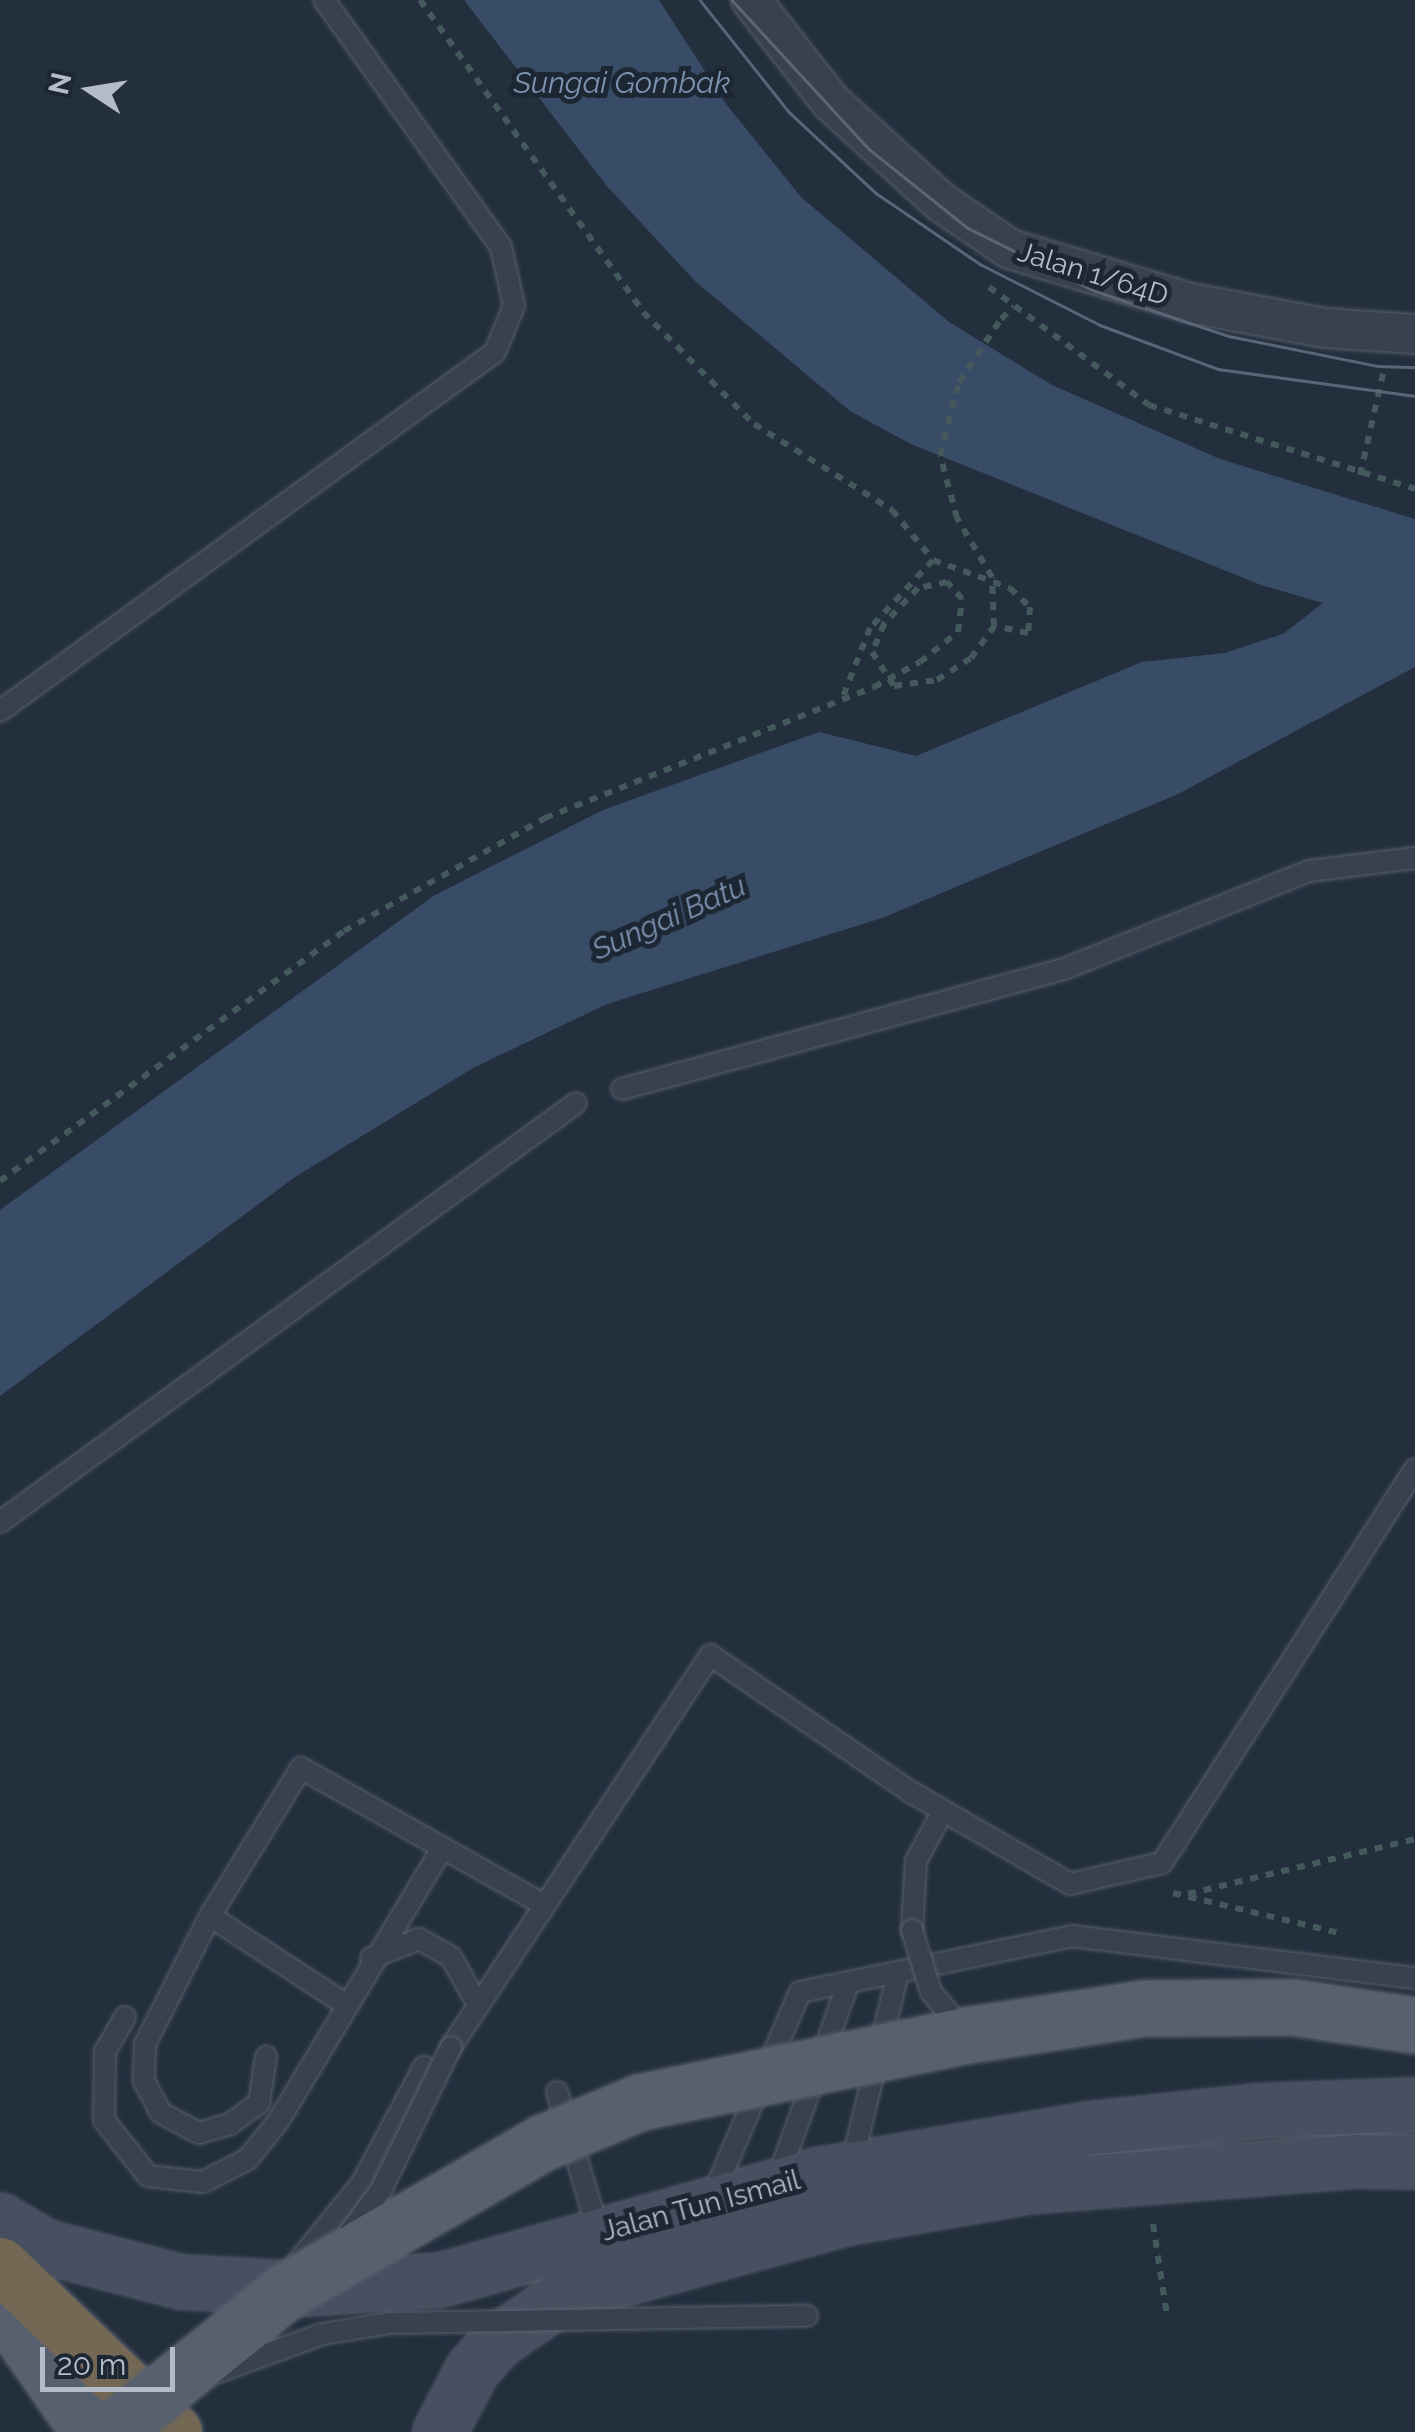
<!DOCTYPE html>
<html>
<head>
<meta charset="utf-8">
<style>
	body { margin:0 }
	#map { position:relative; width:1415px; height:2432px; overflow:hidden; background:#242f3e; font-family:Raleway,sans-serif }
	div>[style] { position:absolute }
	.water>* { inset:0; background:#394c67 }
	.path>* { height:6px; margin-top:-3px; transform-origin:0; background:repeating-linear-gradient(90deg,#44595c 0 8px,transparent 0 16px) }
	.roads { filter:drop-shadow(0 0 2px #565f6c) drop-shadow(0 0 2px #565f6c) }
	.lane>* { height:20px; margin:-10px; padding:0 10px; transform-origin:10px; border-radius:10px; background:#38414e }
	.street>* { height:38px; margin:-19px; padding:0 19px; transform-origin:19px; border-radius:19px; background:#38414e }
	.secondary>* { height:52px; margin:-26px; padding:0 26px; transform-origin:26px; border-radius:26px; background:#465061 }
	.primary>* { height:55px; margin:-27.5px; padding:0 27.5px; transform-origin:27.5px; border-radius:27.5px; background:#56606e }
	.highway>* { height:55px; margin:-27.5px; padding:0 27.5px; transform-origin:27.5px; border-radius:27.5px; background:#746855 }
	.tram>* { height:2.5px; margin:-1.25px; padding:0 1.25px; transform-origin:1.25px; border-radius:1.25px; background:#5a6575 }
	.path-bridge>* { height:6px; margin-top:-3px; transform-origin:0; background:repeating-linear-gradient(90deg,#44595c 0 8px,transparent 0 16px) }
	.bridges { filter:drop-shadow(0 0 2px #565f6c) drop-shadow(0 0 2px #565f6c) }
	.lane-bridge>* { height:20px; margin:-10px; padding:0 10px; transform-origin:10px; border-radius:10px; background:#38414e }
	.primary-bridge>* { height:55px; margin:-27.5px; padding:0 27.5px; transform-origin:27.5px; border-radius:27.5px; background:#56606e }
	span { translate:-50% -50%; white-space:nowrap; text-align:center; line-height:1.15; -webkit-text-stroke:10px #1d2633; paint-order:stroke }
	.street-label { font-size:28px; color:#b4bcc9 }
	.water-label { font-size:30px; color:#7c92b1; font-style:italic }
	.north { position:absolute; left:40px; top:40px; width:100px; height:100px; -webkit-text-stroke:8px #1d2633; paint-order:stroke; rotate:282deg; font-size:28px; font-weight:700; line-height:40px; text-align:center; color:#b4bcc9 }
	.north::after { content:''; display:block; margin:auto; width:35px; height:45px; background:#b4bcc9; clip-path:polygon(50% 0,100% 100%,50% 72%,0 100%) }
	.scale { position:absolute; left:40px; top:2347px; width:135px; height:45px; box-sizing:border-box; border:5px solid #b4bcc9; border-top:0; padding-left:12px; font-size:30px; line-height:35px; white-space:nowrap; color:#b4bcc9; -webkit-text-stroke:8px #1d2633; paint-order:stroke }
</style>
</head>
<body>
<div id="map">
	<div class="water">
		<i style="clip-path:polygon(464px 0,659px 0,726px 104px,801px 197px,949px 322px,1052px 385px,1220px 459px,1415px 519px,1415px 667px,1178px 794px,882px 918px,607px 1004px,473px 1068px,295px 1177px,0 1396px,0 1210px,435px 895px,603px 810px,819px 732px,916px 756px,1142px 662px,1225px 653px,1283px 634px,1323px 603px,1261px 585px,911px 444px,850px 411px,695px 281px,606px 185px)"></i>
	</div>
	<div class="path">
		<i style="left:420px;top:0;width:384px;rotate:54.4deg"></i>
		<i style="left:643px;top:312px;width:158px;rotate:45.3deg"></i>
		<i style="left:754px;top:424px;width:163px;rotate:31.9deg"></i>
		<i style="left:892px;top:510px;width:65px;rotate:50.6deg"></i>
		<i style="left:933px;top:560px;width:93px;rotate:132.8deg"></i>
		<i style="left:870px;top:628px;width:76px;rotate:111.5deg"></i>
		<i style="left:989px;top:287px;width:199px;rotate:36.4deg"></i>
		<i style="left:1149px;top:405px;width:279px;rotate:17.5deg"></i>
		<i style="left:1001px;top:319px;width:18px;rotate:-43deg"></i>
		<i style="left:1360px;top:475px;width:104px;rotate:-77.2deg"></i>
		<i style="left:933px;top:560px;width:82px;rotate:20deg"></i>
		<i style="left:1010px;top:588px;width:28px;rotate:44deg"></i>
		<i style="left:1030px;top:607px;width:26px;rotate:94deg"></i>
		<i style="left:1028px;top:633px;width:35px;rotate:-168deg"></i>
		<i style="left:0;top:1181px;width:425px;rotate:-36deg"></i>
		<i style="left:344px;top:931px;width:231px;rotate:-29.3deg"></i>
		<i style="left:545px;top:818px;width:354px;rotate:-21.7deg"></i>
		<i style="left:1173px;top:1893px;width:168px;rotate:13.5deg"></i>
		<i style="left:1188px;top:1894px;width:234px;rotate:-13.6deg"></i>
		<i style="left:1153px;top:2224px;width:93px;rotate:81.3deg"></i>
	</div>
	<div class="roads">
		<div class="lane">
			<i style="left:0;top:711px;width:611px;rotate:-35.95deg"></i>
			<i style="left:495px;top:352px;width:50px;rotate:-67.6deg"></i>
			<i style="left:514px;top:306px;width:60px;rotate:-102.4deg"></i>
			<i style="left:501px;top:247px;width:304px;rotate:-125.6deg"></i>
			<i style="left:622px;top:1089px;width:458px;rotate:-15.2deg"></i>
			<i style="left:1064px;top:969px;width:264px;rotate:-21.8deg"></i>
			<i style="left:1309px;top:871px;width:107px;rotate:-7deg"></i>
			<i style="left:0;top:1522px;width:712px;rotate:-36.03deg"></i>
			<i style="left:210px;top:1916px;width:144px;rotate:116.9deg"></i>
			<i style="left:145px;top:2044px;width:37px;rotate:92deg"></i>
			<i style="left:144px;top:2081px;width:36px;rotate:62deg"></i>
			<i style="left:161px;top:2113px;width:43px;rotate:27.8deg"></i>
			<i style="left:199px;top:2133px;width:32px;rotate:-16deg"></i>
			<i style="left:230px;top:2124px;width:36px;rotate:-36deg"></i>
			<i style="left:259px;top:2103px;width:47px;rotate:-81.3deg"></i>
			<i style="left:912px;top:1930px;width:69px;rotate:-86.7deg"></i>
			<i style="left:916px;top:1861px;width:57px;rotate:-61.6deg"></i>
			<i style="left:371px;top:1958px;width:52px;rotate:-21.6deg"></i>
			<i style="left:419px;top:1939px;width:37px;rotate:29deg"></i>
			<i style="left:451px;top:1957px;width:55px;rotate:60.6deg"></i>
			<i style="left:345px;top:2004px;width:161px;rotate:-146.9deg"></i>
			<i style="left:210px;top:1916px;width:174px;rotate:-58.4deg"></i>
			<i style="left:301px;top:1768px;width:277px;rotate:29.4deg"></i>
			<i style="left:125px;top:2017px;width:39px;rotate:120deg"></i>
			<i style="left:105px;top:2051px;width:69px;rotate:90.8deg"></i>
			<i style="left:104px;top:2120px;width:71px;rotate:51.8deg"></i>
			<i style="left:148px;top:2176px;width:55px;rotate:6.2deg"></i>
			<i style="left:203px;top:2182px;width:51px;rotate:-27.1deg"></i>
			<i style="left:248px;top:2159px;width:50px;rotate:-51.5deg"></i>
			<i style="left:279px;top:2120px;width:318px;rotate:-59deg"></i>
			<i style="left:451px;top:2047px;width:470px;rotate:-56.5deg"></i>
			<i style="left:710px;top:1655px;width:241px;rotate:34.3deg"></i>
			<i style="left:909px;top:1791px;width:186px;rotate:30deg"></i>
			<i style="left:1070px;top:1884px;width:94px;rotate:-12.9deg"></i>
			<i style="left:1162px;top:1863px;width:468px;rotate:-57.3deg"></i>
			<i style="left:557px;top:2092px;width:151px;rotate:73.5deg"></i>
			<i style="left:851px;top:2167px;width:195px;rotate:-76.4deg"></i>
			<i style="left:776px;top:2183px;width:208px;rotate:-70.1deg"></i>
			<i style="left:712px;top:2198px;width:224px;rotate:-66.9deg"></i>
			<i style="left:800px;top:1992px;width:278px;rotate:-11.6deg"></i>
			<i style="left:1072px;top:1936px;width:346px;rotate:7deg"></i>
			<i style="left:296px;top:2264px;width:104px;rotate:-50.8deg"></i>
			<i style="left:362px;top:2183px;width:132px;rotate:-61.9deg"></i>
		</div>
		<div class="street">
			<i style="left:751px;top:0;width:130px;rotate:51.9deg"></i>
			<i style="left:831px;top:102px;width:150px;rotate:42.3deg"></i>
			<i style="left:942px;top:203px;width:82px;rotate:34.1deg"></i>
			<i style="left:1010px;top:249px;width:188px;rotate:16.7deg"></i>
			<i style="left:1190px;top:303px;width:137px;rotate:10.5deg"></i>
			<i style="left:1325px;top:328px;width:90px;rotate:3.8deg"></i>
		</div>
		<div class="secondary">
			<i style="left:0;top:2220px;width:53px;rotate:30.4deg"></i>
			<i style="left:46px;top:2247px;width:139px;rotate:14.5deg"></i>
			<i style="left:181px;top:2282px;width:127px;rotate:3.2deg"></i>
			<i style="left:308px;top:2289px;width:133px;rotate:-3.9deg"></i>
			<i style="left:441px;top:2280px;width:391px;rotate:-15.6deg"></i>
			<i style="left:818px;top:2175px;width:282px;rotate:-9.6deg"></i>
			<i style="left:1096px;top:2128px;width:162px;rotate:-6deg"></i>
			<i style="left:1257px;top:2111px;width:158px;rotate:-2.2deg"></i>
			<i style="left:440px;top:2432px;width:71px;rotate:-62.4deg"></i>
			<i style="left:473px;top:2369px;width:36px;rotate:-48deg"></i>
			<i style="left:497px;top:2342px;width:73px;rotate:-34.3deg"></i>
			<i style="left:557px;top:2301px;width:59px;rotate:-18.7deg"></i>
			<i style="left:613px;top:2282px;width:238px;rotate:-15.3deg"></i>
			<i style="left:843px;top:2219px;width:186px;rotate:-9.9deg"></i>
			<i style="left:1026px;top:2187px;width:330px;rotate:-4.5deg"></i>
			<i style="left:1355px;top:2161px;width:60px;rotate:1deg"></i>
		</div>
		<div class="primary">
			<i style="left:0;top:2304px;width:156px;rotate:55.2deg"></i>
		</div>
		<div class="highway">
			<i style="left:0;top:2265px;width:241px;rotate:43.8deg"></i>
		</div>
	</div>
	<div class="tram">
		<i style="left:700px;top:0;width:143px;rotate:51.5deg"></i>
		<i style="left:789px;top:112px;width:119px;rotate:43deg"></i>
		<i style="left:876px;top:193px;width:126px;rotate:34.3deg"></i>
		<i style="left:980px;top:264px;width:135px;rotate:26.9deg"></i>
		<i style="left:1100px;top:325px;width:126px;rotate:20.4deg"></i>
		<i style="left:1218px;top:369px;width:199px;rotate:7.8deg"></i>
		<i style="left:732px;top:0;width:202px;rotate:47.4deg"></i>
		<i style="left:869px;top:149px;width:127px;rotate:38.6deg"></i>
		<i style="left:968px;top:228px;width:142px;rotate:26.4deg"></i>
		<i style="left:1095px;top:291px;width:141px;rotate:18.6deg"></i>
		<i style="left:1229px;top:336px;width:152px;rotate:11.4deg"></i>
		<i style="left:1378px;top:366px;width:37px;rotate:2deg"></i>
	</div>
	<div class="path-bridge">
		<i style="left:874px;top:687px;width:52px;rotate:-28.5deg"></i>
		<i style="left:920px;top:662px;width:48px;rotate:-38.3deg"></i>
		<i style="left:958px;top:632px;width:33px;rotate:-83deg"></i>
		<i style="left:962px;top:599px;width:23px;rotate:-131deg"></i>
		<i style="left:947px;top:582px;width:30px;rotate:168deg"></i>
		<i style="left:918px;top:588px;width:50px;rotate:133.4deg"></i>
		<i style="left:884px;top:624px;width:30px;rotate:113deg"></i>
		<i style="left:872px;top:652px;width:40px;rotate:57.1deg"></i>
		<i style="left:894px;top:686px;width:43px;rotate:-7.9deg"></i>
		<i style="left:937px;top:680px;width:40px;rotate:-32.9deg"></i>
		<i style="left:971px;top:658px;width:39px;rotate:-54deg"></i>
		<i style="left:994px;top:626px;width:49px;rotate:-92.3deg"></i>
		<i style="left:992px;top:577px;width:69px;rotate:-120.7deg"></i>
		<i style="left:957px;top:518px;width:65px;rotate:-105.1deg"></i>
		<i style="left:940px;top:455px;width:75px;rotate:-75.4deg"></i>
		<i style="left:959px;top:382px;width:76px;rotate:-56.3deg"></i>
	</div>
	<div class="bridges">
		<div class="lane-bridge">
			<i style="left:912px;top:1930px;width:65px;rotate:73deg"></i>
			<i style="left:931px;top:1992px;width:48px;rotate:50deg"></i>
			<i style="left:346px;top:2237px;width:59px;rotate:-53.3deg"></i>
			<i style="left:381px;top:2190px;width:159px;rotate:-63.9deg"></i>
			<i style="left:215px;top:2373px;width:114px;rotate:-20deg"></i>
			<i style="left:322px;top:2334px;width:68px;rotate:-9.3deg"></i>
			<i style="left:389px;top:2323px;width:418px;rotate:-1deg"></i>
		</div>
		<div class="primary-bridge">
			<i style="left:111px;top:2432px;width:228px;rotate:-38.8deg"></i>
			<i style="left:289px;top:2289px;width:294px;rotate:-30deg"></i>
			<i style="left:544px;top:2142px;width:104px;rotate:-22.6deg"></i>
			<i style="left:640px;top:2102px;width:334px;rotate:-11.6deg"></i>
			<i style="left:967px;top:2035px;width:178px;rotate:-8.7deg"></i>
			<i style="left:1143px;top:2008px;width:150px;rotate:-0.4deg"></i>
			<i style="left:1293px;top:2007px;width:123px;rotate:8.4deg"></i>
		</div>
	</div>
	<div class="street-label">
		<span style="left:1093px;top:274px;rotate:17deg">Jalan 1/64D</span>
		<span style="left:701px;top:2206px;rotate:-15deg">Jalan Tun Ismail</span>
	</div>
	<div class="water-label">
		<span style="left:622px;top:83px">Sungai Gombak</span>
		<span style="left:669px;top:918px;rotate:-24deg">Sungai Batu</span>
	</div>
	<div class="north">N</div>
	<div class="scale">20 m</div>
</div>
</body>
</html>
